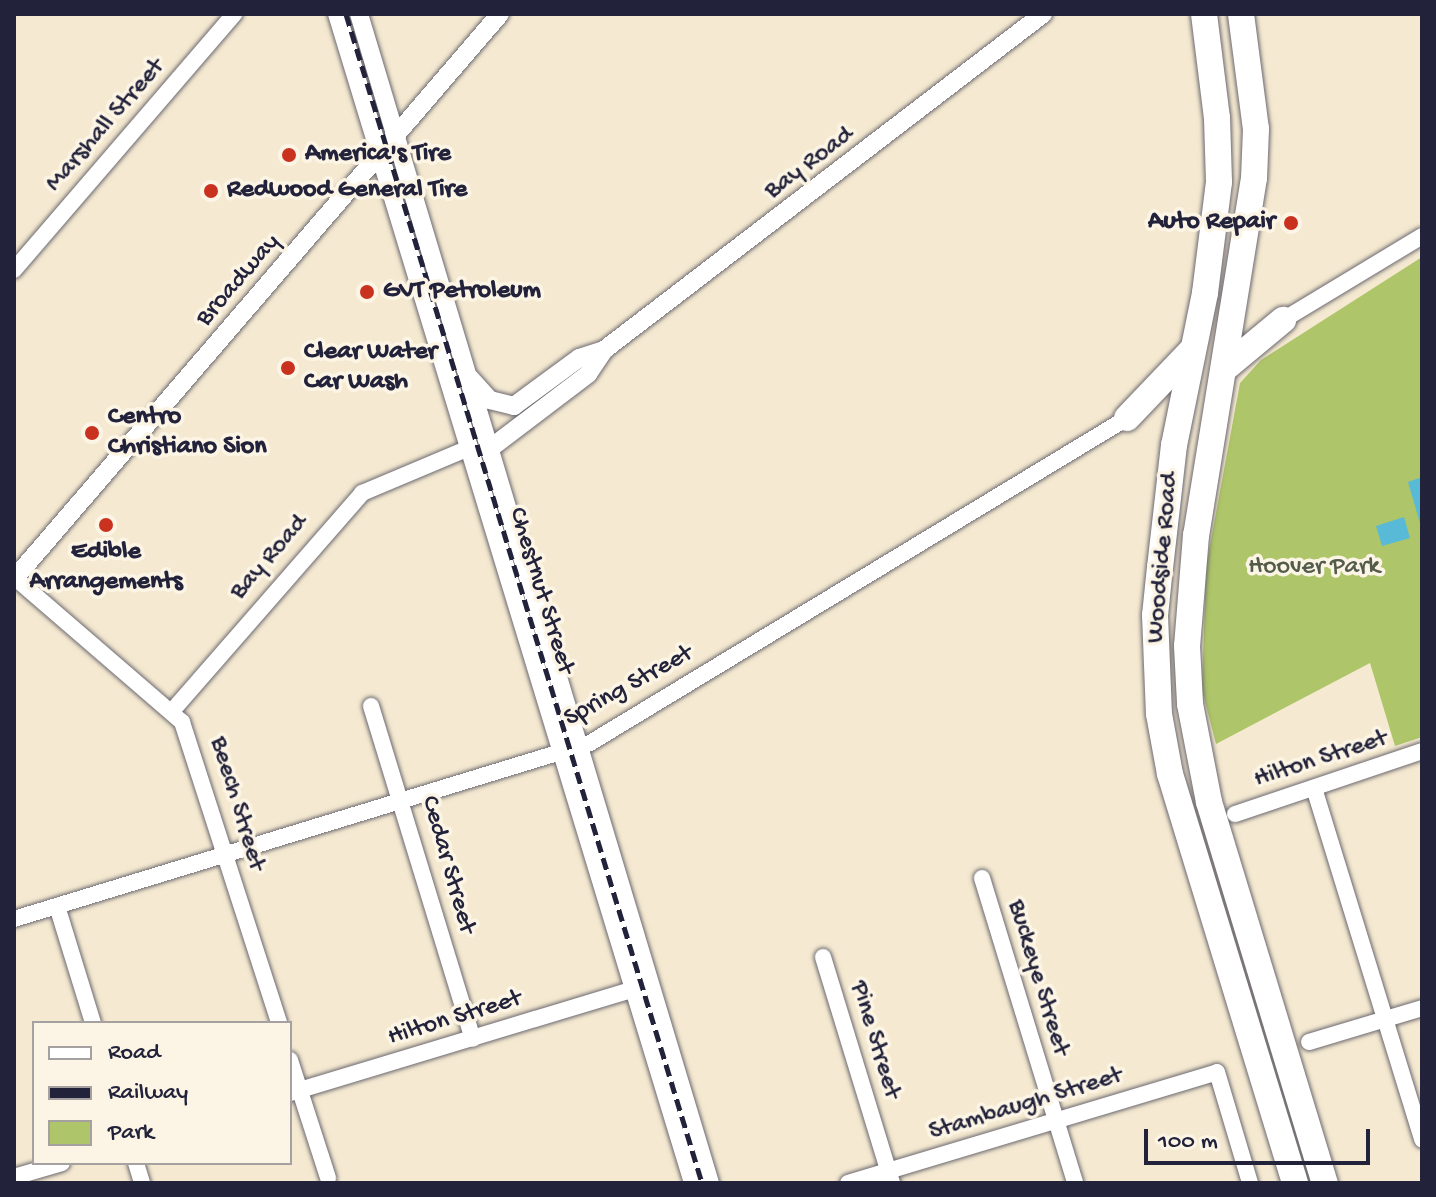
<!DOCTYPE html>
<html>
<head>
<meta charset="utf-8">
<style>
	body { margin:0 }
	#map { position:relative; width:1436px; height:1197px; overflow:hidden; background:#f5ead1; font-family:"Gochi Hand",sans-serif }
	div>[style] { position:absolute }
	.green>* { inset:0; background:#aec569 }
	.water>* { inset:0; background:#58bad7 }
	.roads { filter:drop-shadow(0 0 2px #6c6870) drop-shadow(0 0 2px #6c6870) }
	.minor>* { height:16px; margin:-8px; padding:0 8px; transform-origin:8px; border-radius:8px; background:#fff }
	.tertiary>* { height:18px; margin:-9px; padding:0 9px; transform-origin:9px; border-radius:9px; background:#fff }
	.trunk>* { height:26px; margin:-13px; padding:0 13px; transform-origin:13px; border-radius:13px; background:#fff }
	.rail>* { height:5px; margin-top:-2.5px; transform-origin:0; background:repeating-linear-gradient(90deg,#22223b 0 12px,transparent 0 18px) }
	.dots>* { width:22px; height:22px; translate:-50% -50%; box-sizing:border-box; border:4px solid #fcf5e5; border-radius:50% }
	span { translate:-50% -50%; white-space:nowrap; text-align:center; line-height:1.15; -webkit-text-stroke:7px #fcf5e5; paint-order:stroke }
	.street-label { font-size:26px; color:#22223b }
	.poi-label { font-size:26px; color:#22223b; font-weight:700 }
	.left { translate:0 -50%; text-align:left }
	.right { translate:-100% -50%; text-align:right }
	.park-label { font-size:26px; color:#535b4b }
	.frame { position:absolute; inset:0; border:16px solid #22223b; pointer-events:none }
	.legend { position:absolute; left:32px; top:1021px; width:260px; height:144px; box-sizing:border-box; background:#fcf5e5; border:2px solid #a5a1a1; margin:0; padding:10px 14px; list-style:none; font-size:24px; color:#22223b }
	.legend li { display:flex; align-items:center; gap:16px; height:40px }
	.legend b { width:40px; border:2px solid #a5a1a1 }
	.scale { position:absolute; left:1144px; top:1129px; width:226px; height:36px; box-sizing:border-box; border:4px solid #22223b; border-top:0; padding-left:10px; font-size:24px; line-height:28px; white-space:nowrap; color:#22223b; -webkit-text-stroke:6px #fcf5e5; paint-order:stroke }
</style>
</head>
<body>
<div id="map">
	<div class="green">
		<i style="clip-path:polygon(1422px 257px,1422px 737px,1395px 746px,1370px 663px,1216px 744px,1202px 690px,1206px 567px,1240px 383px,1261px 360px)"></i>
	</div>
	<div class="water">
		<i style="clip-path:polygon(1422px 477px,1422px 530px,1408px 482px)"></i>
		<i style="clip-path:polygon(1404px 517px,1410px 538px,1382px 546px,1376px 526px)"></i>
	</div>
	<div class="roads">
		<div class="minor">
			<i style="left:14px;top:270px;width:338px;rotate:-49.3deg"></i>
			<i style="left:1283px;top:320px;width:162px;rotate:-31.1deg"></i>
			<i style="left:14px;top:577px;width:222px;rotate:40.8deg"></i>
			<i style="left:182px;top:722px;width:316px;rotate:72.1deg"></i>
			<i style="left:371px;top:706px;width:348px;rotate:73deg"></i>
			<i style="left:173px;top:710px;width:288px;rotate:-48.9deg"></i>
			<i style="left:362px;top:493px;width:116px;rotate:-22.8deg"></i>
			<i style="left:1314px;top:788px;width:368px;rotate:72.9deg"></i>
			<i style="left:1235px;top:814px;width:197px;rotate:-18.6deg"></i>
			<i style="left:982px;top:878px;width:319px;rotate:73deg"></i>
			<i style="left:57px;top:906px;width:122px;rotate:72.9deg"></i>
			<i style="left:14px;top:919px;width:602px;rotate:-16.99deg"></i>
			<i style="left:590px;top:743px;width:628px;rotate:-31.18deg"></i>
			<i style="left:823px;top:957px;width:236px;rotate:73deg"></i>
			<i style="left:1309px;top:1042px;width:118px;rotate:-16.7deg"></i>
			<i style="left:290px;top:1060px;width:124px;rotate:72.1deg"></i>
			<i style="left:290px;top:1093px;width:359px;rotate:-16.8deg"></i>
			<i style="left:136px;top:1163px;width:21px;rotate:73deg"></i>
			<i style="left:14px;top:1177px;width:50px;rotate:-16.3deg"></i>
			<i style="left:848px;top:1183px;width:385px;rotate:-16.7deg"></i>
			<i style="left:1217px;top:1072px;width:116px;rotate:73.4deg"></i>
		</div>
		<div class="tertiary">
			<i style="left:337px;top:14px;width:1222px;rotate:73.06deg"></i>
			<i style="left:359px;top:14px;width:1221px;rotate:73.29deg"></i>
			<i style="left:470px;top:378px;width:30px;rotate:48deg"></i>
			<i style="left:490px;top:400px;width:25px;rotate:14deg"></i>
			<i style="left:514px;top:406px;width:81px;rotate:-36.4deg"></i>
			<i style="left:579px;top:358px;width:26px;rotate:-18deg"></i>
			<i style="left:604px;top:350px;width:553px;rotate:-37.43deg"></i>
			<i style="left:488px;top:450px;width:126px;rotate:-37.2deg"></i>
			<i style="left:588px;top:374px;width:29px;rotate:-56deg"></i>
			<i style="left:14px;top:579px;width:745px;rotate:-49.3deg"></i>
		</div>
		<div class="trunk">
			<i style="left:1204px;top:14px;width:105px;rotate:82.9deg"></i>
			<i style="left:1217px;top:118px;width:64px;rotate:88.2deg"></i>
			<i style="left:1219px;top:182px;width:112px;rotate:97.2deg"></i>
			<i style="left:1205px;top:293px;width:155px;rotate:101.5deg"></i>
			<i style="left:1174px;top:445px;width:123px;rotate:96.5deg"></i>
			<i style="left:1160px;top:567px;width:48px;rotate:95.9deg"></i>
			<i style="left:1155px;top:615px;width:99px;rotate:87.7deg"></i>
			<i style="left:1159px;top:714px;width:61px;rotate:79.6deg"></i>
			<i style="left:1170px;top:774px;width:428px;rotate:73deg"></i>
			<i style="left:1241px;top:14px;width:116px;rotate:82.6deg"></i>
			<i style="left:1256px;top:129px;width:49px;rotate:92.3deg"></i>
			<i style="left:1254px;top:178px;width:362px;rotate:99.2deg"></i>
			<i style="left:1196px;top:535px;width:111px;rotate:94.6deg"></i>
			<i style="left:1187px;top:646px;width:58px;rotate:87deg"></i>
			<i style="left:1190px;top:704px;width:100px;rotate:79deg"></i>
			<i style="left:1209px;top:802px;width:398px;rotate:73.1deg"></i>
			<i style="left:1224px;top:369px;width:77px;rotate:-39.7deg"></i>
			<i style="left:1127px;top:418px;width:94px;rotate:-46.3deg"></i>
		</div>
	</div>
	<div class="rail">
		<i style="left:346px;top:14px;width:1222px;rotate:73.06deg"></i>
	</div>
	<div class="dots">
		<i style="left:289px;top:155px;background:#c8321e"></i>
		<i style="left:211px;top:191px;background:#c8321e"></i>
		<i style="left:1291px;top:223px;background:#c8321e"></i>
		<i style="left:367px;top:292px;background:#c8321e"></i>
		<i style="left:288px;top:368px;background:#c8321e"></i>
		<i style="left:92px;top:433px;background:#c8321e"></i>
		<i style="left:106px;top:525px;background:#c8321e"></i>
	</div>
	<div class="street-label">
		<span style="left:106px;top:126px;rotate:-49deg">Marshall Street</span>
		<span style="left:810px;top:164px;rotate:-37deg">Bay Road</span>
		<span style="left:239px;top:281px;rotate:-49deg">Broadway</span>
		<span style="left:270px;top:558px;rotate:-49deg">Bay Road</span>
		<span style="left:1164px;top:558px;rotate:-85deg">Woodside Road</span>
		<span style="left:540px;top:591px;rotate:73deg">Chestnut Street</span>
		<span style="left:629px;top:687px;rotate:-29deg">Spring Street</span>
		<span style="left:1321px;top:760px;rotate:-18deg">Hilton Street</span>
		<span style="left:236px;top:804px;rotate:73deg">Beech Street</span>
		<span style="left:447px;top:865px;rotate:74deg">Cedar Street</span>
		<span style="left:1037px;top:978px;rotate:73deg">Buckeye Street</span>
		<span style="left:455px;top:1019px;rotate:-17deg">Hilton Street</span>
		<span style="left:874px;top:1040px;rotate:73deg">Pine Street</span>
		<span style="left:1026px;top:1105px;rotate:-17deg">Stambaugh Street</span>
	</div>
	<div class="poi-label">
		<span class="left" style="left:305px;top:155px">America's Tire</span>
		<span class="left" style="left:227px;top:191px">Redwood General Tire</span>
		<span class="right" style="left:1275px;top:223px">Auto Repair</span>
		<span class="left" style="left:383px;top:292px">GVT Petroleum</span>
		<span class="left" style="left:304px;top:368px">Clear Water<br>Car Wash</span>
		<span class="left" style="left:108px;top:433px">Centro<br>Christiano Sion</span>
		<span style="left:106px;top:568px">Edible<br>Arrangements</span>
	</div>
	<div class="park-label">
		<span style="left:1314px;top:568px">Hoover Park</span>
	</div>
	<div class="frame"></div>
	<ul class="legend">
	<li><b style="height:10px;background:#fff"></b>Road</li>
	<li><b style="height:10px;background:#22223b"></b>Railway</li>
	<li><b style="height:22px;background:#aec569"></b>Park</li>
	</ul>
	<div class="scale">100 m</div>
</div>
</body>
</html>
